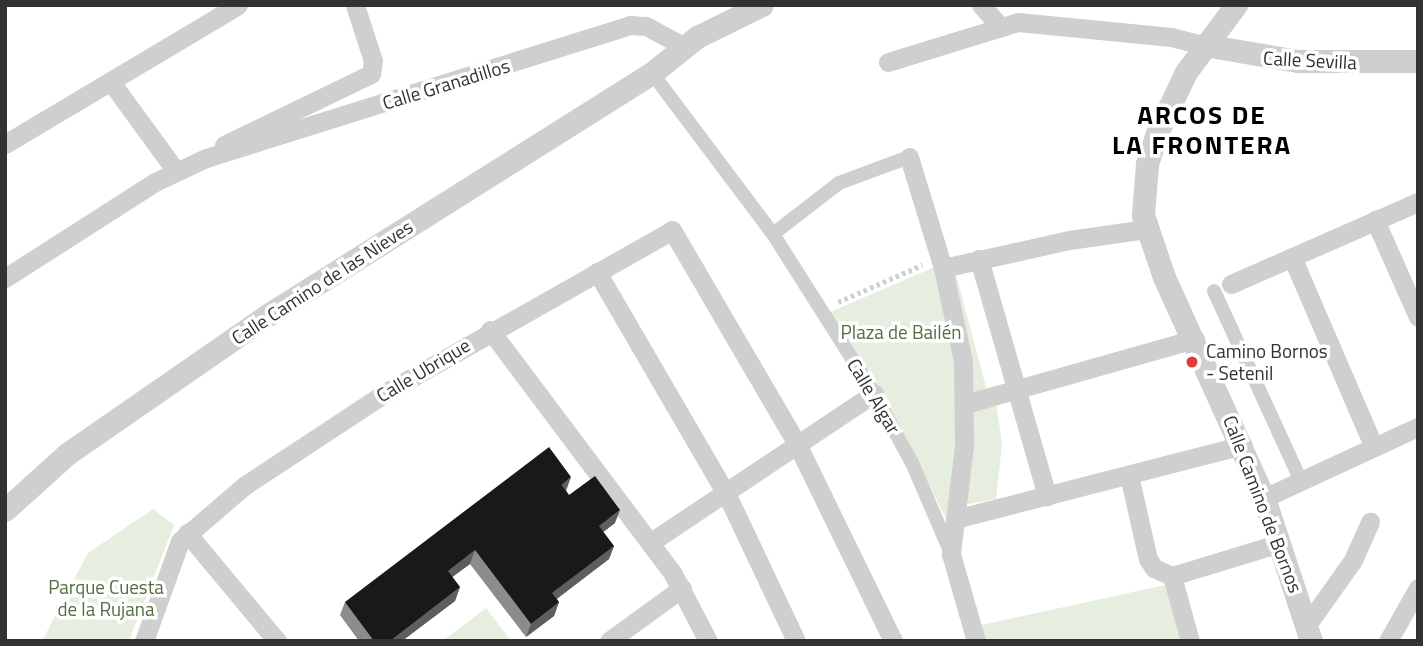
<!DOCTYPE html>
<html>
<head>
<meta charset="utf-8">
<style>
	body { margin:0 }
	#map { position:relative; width:1423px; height:646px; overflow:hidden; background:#fff; font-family:"Titillium Web",sans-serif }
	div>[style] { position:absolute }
	.green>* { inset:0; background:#e6eee0 }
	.path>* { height:4.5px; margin-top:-2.25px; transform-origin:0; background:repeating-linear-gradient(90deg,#cfcfcf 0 3.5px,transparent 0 7px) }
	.pedestrian>* { height:14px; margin:-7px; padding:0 7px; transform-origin:7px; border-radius:7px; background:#cfcfcf }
	.minor>* { height:19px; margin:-9.5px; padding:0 9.5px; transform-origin:9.5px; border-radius:9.5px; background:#cfcfcf }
	.tertiary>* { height:23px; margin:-11.5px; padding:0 11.5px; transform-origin:11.5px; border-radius:11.5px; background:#cfcfcf }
	.wall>* { inset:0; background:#8c8c8c }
	.shaded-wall>* { inset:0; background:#5e5e5e }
	.building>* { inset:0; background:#191919 }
	.dots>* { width:19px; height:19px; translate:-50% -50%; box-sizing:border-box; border:4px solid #fff; border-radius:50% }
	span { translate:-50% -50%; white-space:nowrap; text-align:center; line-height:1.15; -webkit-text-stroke:7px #fff; paint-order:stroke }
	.street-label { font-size:19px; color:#323232 }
	.park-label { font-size:19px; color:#506e3e }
	.poi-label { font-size:19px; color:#323232 }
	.left { translate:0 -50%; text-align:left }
	.district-label { font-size:26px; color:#000; font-weight:700; letter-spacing:2px }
	.frame { position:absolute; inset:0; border:7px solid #323232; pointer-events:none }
</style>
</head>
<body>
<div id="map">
	<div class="green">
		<i style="clip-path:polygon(937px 266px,954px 348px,957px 448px,946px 519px,904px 433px,830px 312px)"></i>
		<i style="clip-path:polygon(956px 274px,987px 391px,970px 396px,948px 276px)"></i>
		<i style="clip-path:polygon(996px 402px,1002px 444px,996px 499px,963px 505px,970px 408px)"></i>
		<i style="clip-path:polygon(153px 509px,174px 525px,129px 641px,42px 641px,88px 553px)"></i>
		<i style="clip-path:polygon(1165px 585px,1183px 641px,986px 641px,981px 625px)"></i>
		<i style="clip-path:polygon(486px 608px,511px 641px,443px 641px)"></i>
	</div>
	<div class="path">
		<i style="left:838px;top:302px;width:92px;rotate:-23.8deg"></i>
	</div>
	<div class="pedestrian">
		<i style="left:652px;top:73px;width:201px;rotate:53.1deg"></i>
		<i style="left:773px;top:234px;width:188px;rotate:57.6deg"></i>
		<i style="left:874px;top:393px;width:80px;rotate:61.5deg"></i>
		<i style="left:912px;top:463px;width:96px;rotate:66.6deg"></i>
		<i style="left:773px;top:234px;width:83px;rotate:-37.7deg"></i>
		<i style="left:839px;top:183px;width:75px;rotate:-20.4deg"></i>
		<i style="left:1214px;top:291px;width:209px;rotate:65.4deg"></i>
	</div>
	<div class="minor">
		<i style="left:981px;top:5px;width:27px;rotate:48deg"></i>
		<i style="left:888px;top:62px;width:136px;rotate:-17.1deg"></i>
		<i style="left:1018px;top:22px;width:154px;rotate:5.6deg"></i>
		<i style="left:1171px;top:37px;width:34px;rotate:14deg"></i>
		<i style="left:111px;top:82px;width:110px;rotate:53.9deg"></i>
		<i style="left:5px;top:144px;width:271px;rotate:-30.8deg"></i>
		<i style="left:224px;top:145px;width:163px;rotate:-25.8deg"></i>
		<i style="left:371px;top:74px;width:13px;rotate:-81deg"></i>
		<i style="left:373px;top:61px;width:59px;rotate:-107.8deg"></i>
		<i style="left:909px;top:157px;width:116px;rotate:73deg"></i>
		<i style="left:943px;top:268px;width:95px;rotate:77.9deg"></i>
		<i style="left:963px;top:361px;width:85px;rotate:89.3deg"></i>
		<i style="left:964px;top:446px;width:109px;rotate:96.9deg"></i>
		<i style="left:951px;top:554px;width:91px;rotate:74deg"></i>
		<i style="left:1375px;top:220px;width:106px;rotate:66.1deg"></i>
		<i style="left:1292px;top:257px;width:207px;rotate:66.7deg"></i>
		<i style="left:979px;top:259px;width:247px;rotate:74deg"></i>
		<i style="left:943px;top:268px;width:129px;rotate:-12.5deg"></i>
		<i style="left:1069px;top:240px;width:78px;rotate:-8.1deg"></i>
		<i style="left:597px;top:272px;width:258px;rotate:59.8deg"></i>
		<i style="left:727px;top:495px;width:161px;rotate:64.7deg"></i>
		<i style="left:5px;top:278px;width:178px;rotate:-32.6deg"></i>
		<i style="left:155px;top:182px;width:56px;rotate:-25.2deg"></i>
		<i style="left:206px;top:158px;width:444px;rotate:-17.4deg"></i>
		<i style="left:630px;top:25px;width:16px;rotate:4deg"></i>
		<i style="left:646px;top:26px;width:42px;rotate:28.4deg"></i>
		<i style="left:1231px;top:284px;width:204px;rotate:-23.7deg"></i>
		<i style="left:490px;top:330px;width:305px;rotate:53.1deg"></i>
		<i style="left:673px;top:574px;width:76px;rotate:62.4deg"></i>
		<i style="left:965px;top:404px;width:239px;rotate:-15.8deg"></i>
		<i style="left:1129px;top:475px;width:86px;rotate:77.3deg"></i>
		<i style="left:1148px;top:559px;width:11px;rotate:56deg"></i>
		<i style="left:1154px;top:568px;width:20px;rotate:24deg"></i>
		<i style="left:1264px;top:498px;width:170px;rotate:-24.8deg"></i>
		<i style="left:955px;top:519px;width:297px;rotate:-14.4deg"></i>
		<i style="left:187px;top:533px;width:141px;rotate:50.2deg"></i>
		<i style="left:651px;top:542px;width:268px;rotate:-33.7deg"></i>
		<i style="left:1307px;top:625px;width:80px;rotate:-54.7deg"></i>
		<i style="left:1353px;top:560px;width:42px;rotate:-65.9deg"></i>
		<i style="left:144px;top:641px;width:106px;rotate:-70.2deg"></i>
		<i style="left:180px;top:541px;width:84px;rotate:-40.7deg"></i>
		<i style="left:244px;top:486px;width:173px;rotate:-33.4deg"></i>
		<i style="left:388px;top:391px;width:326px;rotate:-29.5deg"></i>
		<i style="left:672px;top:230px;width:250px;rotate:59.7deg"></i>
		<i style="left:798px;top:446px;width:217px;rotate:64deg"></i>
		<i style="left:609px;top:641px;width:90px;rotate:-36deg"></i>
		<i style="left:1190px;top:641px;width:67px;rotate:-105.5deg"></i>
		<i style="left:1172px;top:576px;width:113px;rotate:-17deg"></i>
		<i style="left:1388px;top:641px;width:61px;rotate:-60.5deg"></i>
	</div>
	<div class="tertiary">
		<i style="left:1236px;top:5px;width:84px;rotate:126.7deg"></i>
		<i style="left:1186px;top:72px;width:68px;rotate:115.4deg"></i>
		<i style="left:1157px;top:133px;width:33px;rotate:108deg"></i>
		<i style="left:1147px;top:164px;width:51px;rotate:94.5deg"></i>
		<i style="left:1143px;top:215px;width:65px;rotate:71.3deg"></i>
		<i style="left:1164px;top:277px;width:243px;rotate:65.7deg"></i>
		<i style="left:1264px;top:498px;width:151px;rotate:71.8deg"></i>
		<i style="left:1204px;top:45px;width:95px;rotate:9.7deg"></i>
		<i style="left:1298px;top:61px;width:120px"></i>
		<i style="left:5px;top:510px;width:84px;rotate:-42.1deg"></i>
		<i style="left:67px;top:454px;width:242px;rotate:-34.7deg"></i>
		<i style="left:266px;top:316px;width:456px;rotate:-32.2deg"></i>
		<i style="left:652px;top:73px;width:58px;rotate:-38.7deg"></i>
		<i style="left:697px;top:37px;width:72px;rotate:-26.2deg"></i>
	</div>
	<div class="wall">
		<i style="clip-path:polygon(566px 491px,569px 495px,615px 523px,603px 532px,614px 546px,609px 559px,557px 599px,559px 602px,554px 616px,526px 637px,470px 564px,452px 577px,460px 587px,455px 601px,402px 641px,359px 641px,340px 615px,345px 602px)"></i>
	</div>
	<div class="shaded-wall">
		<i style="clip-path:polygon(571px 477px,566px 491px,562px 485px)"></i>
		<i style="clip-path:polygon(620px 510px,615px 523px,594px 539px,599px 526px)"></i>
		<i style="clip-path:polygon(614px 546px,609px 559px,547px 606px,552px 593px)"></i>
		<i style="clip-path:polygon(475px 550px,470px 564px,443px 584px,448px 571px)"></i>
		<i style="clip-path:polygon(460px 587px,455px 601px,402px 641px,390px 641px)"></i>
		<i style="clip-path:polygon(559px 602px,554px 616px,526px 637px,531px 624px)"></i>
	</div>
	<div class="building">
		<i style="clip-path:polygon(549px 447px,571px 477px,562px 485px,569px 495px,595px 476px,620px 510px,599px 526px,614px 546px,552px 593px,559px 602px,531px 624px,475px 550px,448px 571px,460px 587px,390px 641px,374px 641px,345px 602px)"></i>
	</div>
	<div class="dots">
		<i style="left:1192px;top:362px;background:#e43a38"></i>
	</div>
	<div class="street-label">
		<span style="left:1310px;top:60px;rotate:3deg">Calle Sevilla</span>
		<span style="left:446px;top:84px;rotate:-17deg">Calle Granadillos</span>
		<span style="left:322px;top:282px;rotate:-33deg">Calle Camino de las Nieves</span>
		<span style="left:423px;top:370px;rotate:-31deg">Calle Ubrique</span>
		<span style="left:874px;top:396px;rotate:59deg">Calle Algar</span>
		<span style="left:1263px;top:504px;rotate:69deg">Calle Camino de Bornos</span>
	</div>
	<div class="park-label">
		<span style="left:901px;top:332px">Plaza de Bailén</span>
		<span style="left:106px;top:598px">Parque Cuesta<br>de la Rujana</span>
	</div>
	<div class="poi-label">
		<span class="left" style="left:1206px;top:362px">Camino Bornos<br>- Setenil</span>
	</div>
	<div class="district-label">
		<span style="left:1202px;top:130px">ARCOS DE<br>LA FRONTERA</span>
	</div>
	<div class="frame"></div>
</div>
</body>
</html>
